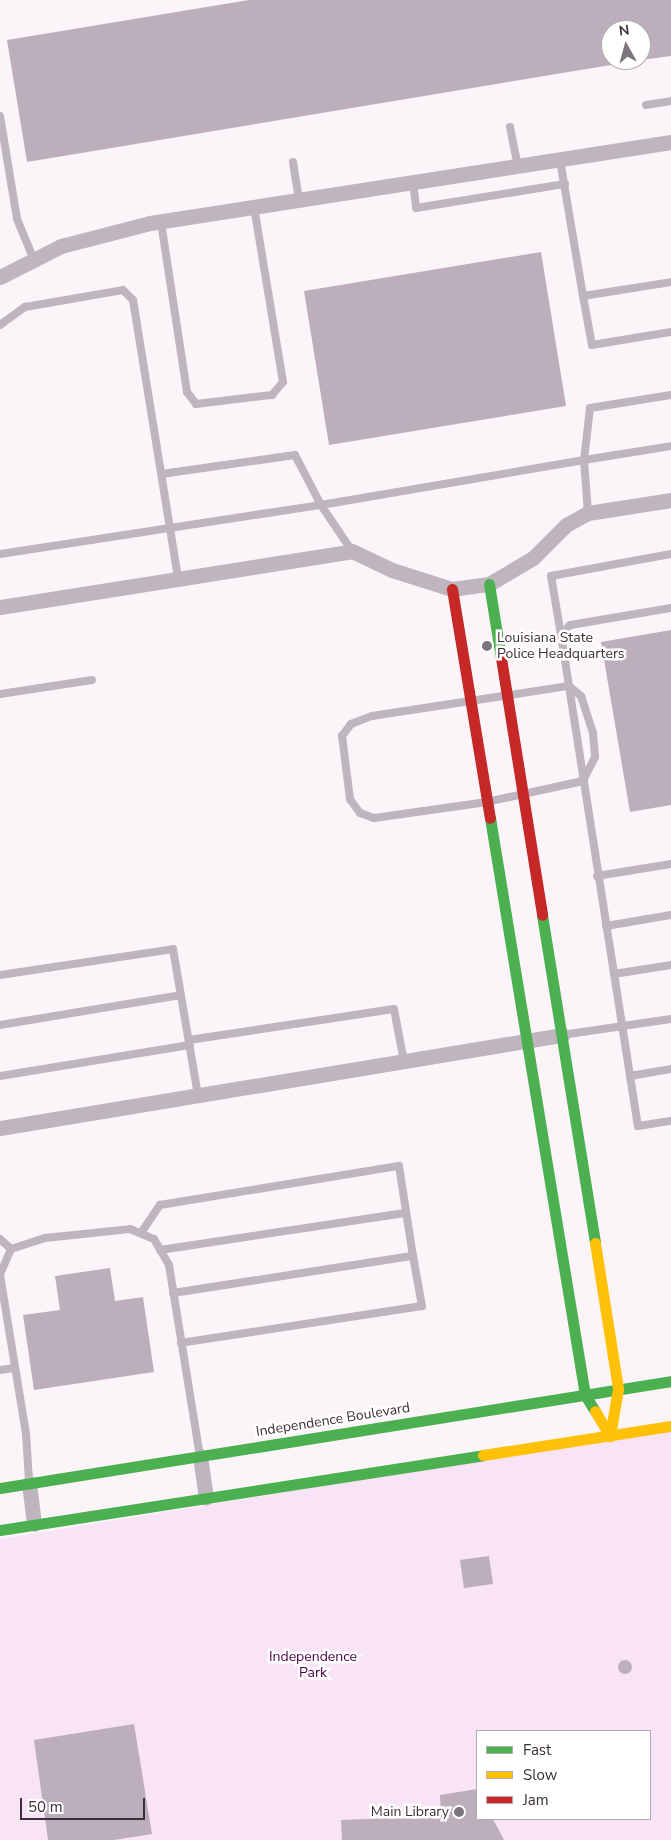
<!DOCTYPE html>
<html>
<head>
<meta charset="utf-8">
<style>
	body { margin:0 }
	#map { position:relative; width:671px; height:1840px; overflow:hidden; background:#fbf5fa; font-family:"Nunito Sans",sans-serif }
	div>[style] { position:absolute }
	.green>* { inset:0; background:#f9e3f7 }
	.building>* { inset:0; background:#bcafbb }
	.round { border-radius:50% }
	.lane>* { height:8px; margin:-4px; padding:0 4px; transform-origin:4px; border-radius:4px; background:#beb5bd }
	.street>* { height:15px; margin:-7.5px; padding:0 7.5px; transform-origin:7.5px; border-radius:7.5px; background:#beb5bd }
	.fast>* { height:11px; margin:-5.5px; padding:0 5.5px; transform-origin:5.5px; border-radius:5.5px; background:#4caf50 }
	.slow>* { height:11px; margin:-5.5px; padding:0 5.5px; transform-origin:5.5px; border-radius:5.5px; background:#ffc107 }
	.jam>* { height:11px; margin:-5.5px; padding:0 5.5px; transform-origin:5.5px; border-radius:5.5px; background:#c62828 }
	.dots>* { width:14px; height:14px; translate:-50% -50%; box-sizing:border-box; border:2px solid #fff; border-radius:50% }
	span { translate:-50% -50%; white-space:nowrap; text-align:center; line-height:1.15; -webkit-text-stroke:5px #fff; paint-order:stroke }
	.poi-label { font-size:14px; color:#3b2f39 }
	.left { translate:0 -50%; text-align:left }
	.right { translate:-100% -50%; text-align:right }
	.street-label { font-size:14px; color:#3b2f39 }
	.park-label { font-size:14px; color:#490047 }
	.legend { position:absolute; left:476px; top:1730px; width:175px; height:90px; box-sizing:border-box; background:#fff; border:1px solid #b1acb0; margin:0; padding:6px 9px; list-style:none; font-size:15px; color:#3b2f39 }
	.legend li { display:flex; align-items:center; gap:10px; height:25px }
	.legend b { width:25px; border:1px solid #b1acb0 }
	.north { position:absolute; left:601px; top:20px; width:50px; height:50px; box-sizing:border-box; background:#fff; border:1px solid #b1acb0; border-radius:50%; rotate:353deg; font-size:14px; font-weight:700; line-height:20px; text-align:center; color:#3b2f39 }
	.north::after { content:''; display:block; margin:auto; width:18px; height:22px; background:#7e747d; clip-path:polygon(50% 0,100% 100%,50% 72%,0 100%) }
	.scale { position:absolute; left:20px; top:1798px; width:125px; height:22px; box-sizing:border-box; border:2px solid #3b2f39; border-top:0; padding-left:6px; font-size:15px; line-height:18px; white-space:nowrap; color:#3b2f39; -webkit-text-stroke:4px #fff; paint-order:stroke }
</style>
</head>
<body>
<div id="map">
	<div class="green">
		<i style="clip-path:polygon(evenodd,671px 1429px,671px 1840px,0 1840px,0 1539px,671px 1429px,477px 1731px,650px 1731px,650px 1819px,477px 1819px,477px 1731px)"></i>
	</div>
	<div class="building">
		<i style="clip-path:polygon(249px 0,671px 0,671px 56px,641px 60px,641px 30px,611px 30px,611px 65px,27px 162px,7px 40px)"></i>
		<i style="clip-path:polygon(541px 252px,566px 406px,329px 445px,304px 291px)"></i>
		<i style="clip-path:polygon(671px 630px,671px 805px,630px 812px,601px 642px)"></i>
		<i style="clip-path:polygon(110px 1268px,115px 1301px,143px 1297px,154px 1372px,34px 1390px,23px 1315px,60px 1310px,55px 1276px)"></i>
		<i style="clip-path:polygon(489px 1556px,493px 1584px,464px 1588px,460px 1560px)"></i>
		<i class="round" style="left:618px;top:1660px;width:14px;height:14px"></i>
		<i style="clip-path:polygon(134px 1724px,152px 1834px,114px 1840px,48px 1840px,34px 1740px)"></i>
		<i style="clip-path:polygon(477px 1789px,477px 1819px,493px 1819px,504px 1840px,342px 1840px,341px 1820px,441px 1816px,440px 1795px)"></i>
	</div>
	<div class="lane">
		<i style="left:646px;top:105px;width:25px;rotate:-9deg"></i>
		<i style="left:0;top:116px;width:104px;rotate:80.6deg"></i>
		<i style="left:17px;top:219px;width:44px;rotate:67.5deg"></i>
		<i style="left:510px;top:127px;width:41px;rotate:78.7deg"></i>
		<i style="left:560px;top:160px;width:138px;rotate:80.4deg"></i>
		<i style="left:583px;top:296px;width:89px;rotate:-9deg"></i>
		<i style="left:293px;top:162px;width:38px;rotate:81deg"></i>
		<i style="left:413px;top:182px;width:26px;rotate:83deg"></i>
		<i style="left:416px;top:208px;width:151px;rotate:-9.2deg"></i>
		<i style="left:161px;top:222px;width:172px;rotate:81.3deg"></i>
		<i style="left:187px;top:392px;width:15px;rotate:53deg"></i>
		<i style="left:196px;top:404px;width:77px;rotate:-6.8deg"></i>
		<i style="left:272px;top:395px;width:17px;rotate:-50deg"></i>
		<i style="left:283px;top:382px;width:177px;rotate:-99.4deg"></i>
		<i style="left:583px;top:296px;width:50px;rotate:79.6deg"></i>
		<i style="left:592px;top:345px;width:80px;rotate:-9.3deg"></i>
		<i style="left:0;top:325px;width:31px;rotate:-36deg"></i>
		<i style="left:25px;top:307px;width:99px;rotate:-9.8deg"></i>
		<i style="left:123px;top:290px;width:14px;rotate:45deg"></i>
		<i style="left:133px;top:300px;width:282px;rotate:80.8deg"></i>
		<i style="left:671px;top:395px;width:82px;rotate:170.9deg"></i>
		<i style="left:590px;top:408px;width:52px;rotate:96.6deg"></i>
		<i style="left:584px;top:460px;width:88px;rotate:-9.1deg"></i>
		<i style="left:352px;top:551px;width:55px;rotate:-124deg"></i>
		<i style="left:321px;top:505px;width:267px;rotate:-9.7deg"></i>
		<i style="left:584px;top:460px;width:53px;rotate:85.7deg"></i>
		<i style="left:0;top:554px;width:325px;rotate:-8.7deg"></i>
		<i style="left:321px;top:505px;width:56px;rotate:-117.5deg"></i>
		<i style="left:295px;top:455px;width:135px;rotate:171.9deg"></i>
		<i style="left:671px;top:608px;width:102px;rotate:170.4deg"></i>
		<i style="left:570px;top:625px;width:13px;rotate:132deg"></i>
		<i style="left:561px;top:635px;width:497px;rotate:81.1deg"></i>
		<i style="left:638px;top:1126px;width:33px;rotate:-9deg"></i>
		<i style="left:561px;top:635px;width:60px;rotate:-99.6deg"></i>
		<i style="left:551px;top:576px;width:122px;rotate:-10.4deg"></i>
		<i style="left:569px;top:686px;width:16px;rotate:40deg"></i>
		<i style="left:581px;top:696px;width:39px;rotate:72deg"></i>
		<i style="left:593px;top:733px;width:24px;rotate:85deg"></i>
		<i style="left:595px;top:757px;width:27px;rotate:117deg"></i>
		<i style="left:583px;top:781px;width:98px;rotate:167.7deg"></i>
		<i style="left:487px;top:802px;width:114px;rotate:171.9deg"></i>
		<i style="left:374px;top:818px;width:15px;rotate:-160deg"></i>
		<i style="left:360px;top:813px;width:17px;rotate:-126deg"></i>
		<i style="left:350px;top:799px;width:64px;rotate:-97.2deg"></i>
		<i style="left:342px;top:736px;width:15px;rotate:-53deg"></i>
		<i style="left:351px;top:724px;width:22px;rotate:-21deg"></i>
		<i style="left:372px;top:716px;width:199px;rotate:-8.7deg"></i>
		<i style="left:0;top:694px;width:93px;rotate:-8.7deg"></i>
		<i style="left:597px;top:876px;width:75px;rotate:-9.2deg"></i>
		<i style="left:606px;top:926px;width:66px;rotate:-9.6deg"></i>
		<i style="left:614px;top:974px;width:58px;rotate:-9deg"></i>
		<i style="left:0;top:975px;width:175px;rotate:-8.5deg"></i>
		<i style="left:173px;top:949px;width:149px;rotate:80.3deg"></i>
		<i style="left:0;top:1025px;width:183px;rotate:-9.4deg"></i>
		<i style="left:562px;top:1035px;width:110px;rotate:-8.4deg"></i>
		<i style="left:189px;top:1040px;width:207px;rotate:-8.6deg"></i>
		<i style="left:394px;top:1009px;width:54px;rotate:79.3deg"></i>
		<i style="left:0;top:1076px;width:192px;rotate:-9.3deg"></i>
		<i style="left:630px;top:1076px;width:42px;rotate:-9.7deg"></i>
		<i style="left:141px;top:1233px;width:34px;rotate:-56deg"></i>
		<i style="left:160px;top:1205px;width:242px;rotate:-9.3deg"></i>
		<i style="left:399px;top:1166px;width:91px;rotate:81.2deg"></i>
		<i style="left:0;top:1239px;width:15px;rotate:42deg"></i>
		<i style="left:160px;top:1250px;width:249px;rotate:-8.6deg"></i>
		<i style="left:0;top:1274px;width:27px;rotate:-66deg"></i>
		<i style="left:11px;top:1249px;width:36px;rotate:-18deg"></i>
		<i style="left:45px;top:1238px;width:85px;rotate:-6deg"></i>
		<i style="left:130px;top:1229px;width:26px;rotate:23deg"></i>
		<i style="left:154px;top:1239px;width:30px;rotate:60deg"></i>
		<i style="left:169px;top:1265px;width:193px;rotate:80.8deg"></i>
		<i style="left:0;top:1275px;width:160px;rotate:80.7deg"></i>
		<i style="left:26px;top:1433px;width:48px;rotate:86.4deg"></i>
		<i style="left:173px;top:1293px;width:243px;rotate:-8.8deg"></i>
		<i style="left:413px;top:1256px;width:51px;rotate:79.8deg"></i>
		<i style="left:422px;top:1306px;width:244px;rotate:171.3deg"></i>
		<i style="left:0;top:1370px;width:15px;rotate:-8deg"></i>
	</div>
	<div class="street">
		<i style="left:0;top:277px;width:68px;rotate:-26.9deg"></i>
		<i style="left:61px;top:246px;width:92px;rotate:-14.5deg"></i>
		<i style="left:150px;top:223px;width:527px;rotate:-8.84deg"></i>
		<i style="left:0;top:607px;width:356px;rotate:-9deg"></i>
		<i style="left:352px;top:551px;width:44px;rotate:25.4deg"></i>
		<i style="left:392px;top:570px;width:63px;rotate:17.6deg"></i>
		<i style="left:452px;top:589px;width:37px;rotate:-8deg"></i>
		<i style="left:489px;top:584px;width:51px;rotate:-30.6deg"></i>
		<i style="left:533px;top:558px;width:47px;rotate:-45deg"></i>
		<i style="left:566px;top:525px;width:25px;rotate:-29deg"></i>
		<i style="left:588px;top:513px;width:84px;rotate:-8.9deg"></i>
		<i style="left:0;top:1128px;width:570px;rotate:-9.4deg"></i>
		<i style="left:200px;top:1456px;width:42px;rotate:81.9deg"></i>
		<i style="left:29px;top:1483px;width:41px;rotate:83deg"></i>
	</div>
	<div class="fast">
		<i style="left:489px;top:584px;width:75px;rotate:80.8deg"></i>
		<i style="left:490px;top:818px;width:585px;rotate:80.65deg"></i>
		<i style="left:585px;top:1395px;width:19px;rotate:58deg"></i>
		<i style="left:542px;top:915px;width:332px;rotate:80.8deg"></i>
		<i style="left:0;top:1488px;width:679px;rotate:-9.06deg"></i>
		<i style="left:0;top:1530px;width:489px;rotate:-8.8deg"></i>
	</div>
	<div class="slow">
		<i style="left:595px;top:1243px;width:148px;rotate:81deg"></i>
		<i style="left:618px;top:1389px;width:48px;rotate:99.7deg"></i>
		<i style="left:610px;top:1436px;width:29px;rotate:-121deg"></i>
		<i style="left:483px;top:1455px;width:190px;rotate:-8.8deg"></i>
	</div>
	<div class="jam">
		<i style="left:452px;top:589px;width:232px;rotate:80.6deg"></i>
		<i style="left:501px;top:658px;width:260px;rotate:80.9deg"></i>
	</div>
	<div class="dots">
		<i style="left:487px;top:646px;background:#7e747d"></i>
		<i style="left:459px;top:1812px;background:#7e747d"></i>
	</div>
	<div class="poi-label">
		<span class="left" style="left:497px;top:646px">Louisiana State<br>Police Headquarters</span>
		<span class="right" style="left:449px;top:1812px">Main Library</span>
	</div>
	<div class="street-label">
		<span style="left:333px;top:1420px;rotate:-9deg">Independence Boulevard</span>
	</div>
	<div class="park-label">
		<span style="left:313px;top:1665px">Independence<br>Park</span>
	</div>
	<ul class="legend">
	<li><b style="height:6px;background:#4caf50"></b>Fast</li>
	<li><b style="height:6px;background:#ffc107"></b>Slow</li>
	<li><b style="height:6px;background:#c62828"></b>Jam</li>
	</ul>
	<div class="north">N</div>
	<div class="scale">50 m</div>
</div>
</body>
</html>
